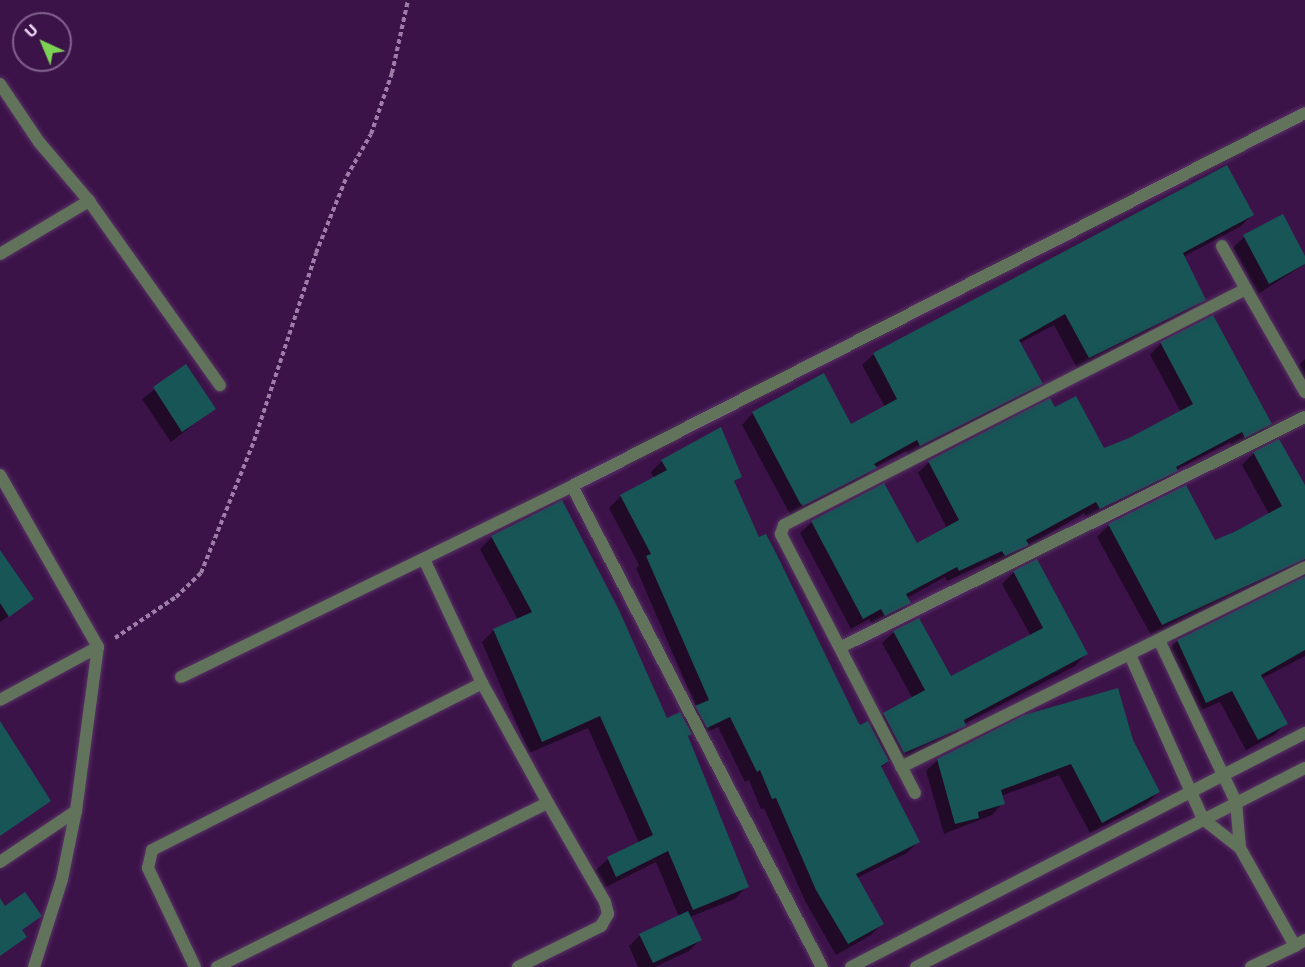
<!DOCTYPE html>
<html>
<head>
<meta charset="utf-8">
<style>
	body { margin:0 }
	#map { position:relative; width:1305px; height:967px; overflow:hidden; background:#3c1349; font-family:"Exo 2",sans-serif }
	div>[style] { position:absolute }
	.shadow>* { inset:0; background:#0007 }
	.building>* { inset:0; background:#175556 }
	.path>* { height:4px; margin-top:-2px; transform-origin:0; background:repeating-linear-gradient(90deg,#9e7ea9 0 4.5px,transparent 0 7.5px) }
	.roads { filter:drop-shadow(0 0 2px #583265) drop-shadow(0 0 2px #583265) }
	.street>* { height:12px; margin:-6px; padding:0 6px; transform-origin:6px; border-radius:6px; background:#61735a }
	span { translate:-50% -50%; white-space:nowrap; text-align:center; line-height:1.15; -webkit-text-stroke:5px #3c1349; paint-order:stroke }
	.north { position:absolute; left:12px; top:12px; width:60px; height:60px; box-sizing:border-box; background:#3c1349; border:2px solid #83618f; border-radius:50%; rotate:316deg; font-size:16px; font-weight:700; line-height:24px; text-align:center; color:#eed6f7 }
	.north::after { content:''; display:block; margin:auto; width:21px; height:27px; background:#7dd154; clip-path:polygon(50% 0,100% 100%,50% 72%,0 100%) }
</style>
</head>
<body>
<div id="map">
	<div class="shadow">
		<i style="clip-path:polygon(1252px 215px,1241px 226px,1183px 257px,1202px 298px,1191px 309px,1077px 368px,1054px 325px,1020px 343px,1041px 383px,1029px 395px,909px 456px,906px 451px,874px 468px,863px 479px,791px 516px,742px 425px,753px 413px,851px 426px,885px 407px,862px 365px,874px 354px)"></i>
		<i style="clip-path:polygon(1244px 237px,1305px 259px,1305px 264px,1258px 294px,1233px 248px)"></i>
		<i style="clip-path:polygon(1161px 343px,1270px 424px,1258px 435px,1233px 448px,1230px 442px,1176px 470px,1165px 482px,1088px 520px,1084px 513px,994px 567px,990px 561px,947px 581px,945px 577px,907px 598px,909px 603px,898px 614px,873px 626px,869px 619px,851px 629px,800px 533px,812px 522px,916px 545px,947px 528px,918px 473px,929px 462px,1054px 409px,1104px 450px,1129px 439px,1181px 412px,1150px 355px)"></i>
		<i style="clip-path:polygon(1305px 359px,1305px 390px,1294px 370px)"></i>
		<i style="clip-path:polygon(186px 366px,214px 409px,171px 442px,142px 399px)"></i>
		<i style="clip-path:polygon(1279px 441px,1305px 489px,1305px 656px,1261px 679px,1286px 724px,1274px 735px,1246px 750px,1220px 702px,1194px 713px,1166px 652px,1177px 641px,1302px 579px,1299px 571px,1289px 570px,1151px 635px,1097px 537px,1109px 525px,1185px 487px,1214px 542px,1269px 514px,1242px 465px,1254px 453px)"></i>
		<i style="clip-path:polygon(662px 461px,740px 476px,733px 483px,758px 539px,860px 727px,870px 728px,884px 714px,913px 699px,882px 643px,894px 632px,950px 678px,1031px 636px,1002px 584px,1014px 572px,1086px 654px,1075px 666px,964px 724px,953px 737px,892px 764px,890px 759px,881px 768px,918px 842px,907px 853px,857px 878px,882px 924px,871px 935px,836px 955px,805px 901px,764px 808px,761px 809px,749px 780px,745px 782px,718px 727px,695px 738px,692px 732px,687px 737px,747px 886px,735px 899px,690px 917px,700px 940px,689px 951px,655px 967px,638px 967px,629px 946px,640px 935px,679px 917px,656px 862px,604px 888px,595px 871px,608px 859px,639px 843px,588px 728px,529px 753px,482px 642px,494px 630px,518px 620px,480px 549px,492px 537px,667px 720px,684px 719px,696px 707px,636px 568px,639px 565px,609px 508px,621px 496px,654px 478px,651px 472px)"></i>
		<i style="clip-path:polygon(0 552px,33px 599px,0 622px)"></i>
		<i style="clip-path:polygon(1131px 741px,1158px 792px,1147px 804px,1090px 833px,1059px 775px,1001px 796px,1003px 803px,992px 815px,944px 834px,926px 771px,938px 760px)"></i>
	</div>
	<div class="building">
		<i style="clip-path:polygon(1227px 165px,1254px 215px,1183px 253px,1206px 300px,1089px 358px,1065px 314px,1019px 340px,1043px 384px,920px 446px,917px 440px,874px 464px,877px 468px,803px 506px,800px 503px,752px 412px,824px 373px,851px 424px,897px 399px,873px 353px)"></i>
		<i style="clip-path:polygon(1283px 214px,1305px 256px,1305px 264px,1269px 284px,1243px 235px)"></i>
		<i style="clip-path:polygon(1213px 315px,1272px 424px,1245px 438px,1242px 432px,1176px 467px,1178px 471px,1100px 509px,1096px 502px,1026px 540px,1029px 545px,1005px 556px,1002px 551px,959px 571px,957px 567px,906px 594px,911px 603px,885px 616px,881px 609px,863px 619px,811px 521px,884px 483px,917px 543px,959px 520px,928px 461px,1050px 398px,1055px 407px,1076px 396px,1104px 448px,1129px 438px,1193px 404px,1160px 342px)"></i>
		<i style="clip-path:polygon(186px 364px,216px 409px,182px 432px,153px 387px)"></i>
		<i style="clip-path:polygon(721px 427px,742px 477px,734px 481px,759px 537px,766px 534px,777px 555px,858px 722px,860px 725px,868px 721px,889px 761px,881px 766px,920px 842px,856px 874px,884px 924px,848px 944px,816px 890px,776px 798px,772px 799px,760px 770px,757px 772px,730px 717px,707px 728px,695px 706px,709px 700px,646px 556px,651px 554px,620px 495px,667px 470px,661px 460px)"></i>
		<i style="clip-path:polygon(1279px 439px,1305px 485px,1305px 559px,1162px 625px,1108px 524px,1186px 485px,1215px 540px,1234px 532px,1282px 506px,1253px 452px)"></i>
		<i style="clip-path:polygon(562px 500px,619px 610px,667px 718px,680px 712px,692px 734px,688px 736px,749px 887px,693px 910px,668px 851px,616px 877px,607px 857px,653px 835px,600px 716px,542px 742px,493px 629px,532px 612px,491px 536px)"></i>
		<i style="clip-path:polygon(0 550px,34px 599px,9px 617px,0 603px)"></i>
		<i style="clip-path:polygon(1037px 559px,1088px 654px,964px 720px,966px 726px,904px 753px,883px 713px,925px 690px,893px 631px,919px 618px,951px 676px,1043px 628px,1013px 571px)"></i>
		<i style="clip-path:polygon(1305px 576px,1305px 650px,1261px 675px,1288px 724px,1258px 740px,1232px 691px,1206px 703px,1177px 640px)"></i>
		<i style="clip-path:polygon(1118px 688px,1133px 740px,1160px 792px,1102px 823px,1071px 764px,1001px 790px,1005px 804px,978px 812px,979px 818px,955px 824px,937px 759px,1024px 715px)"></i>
		<i style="clip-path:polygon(0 721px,51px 801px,0 836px)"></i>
		<i style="clip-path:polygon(25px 892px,42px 916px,22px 930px,27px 937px,0 956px,0 898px,5px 906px)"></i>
		<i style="clip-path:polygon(688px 911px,702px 940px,653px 963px,639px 934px)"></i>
	</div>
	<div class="path">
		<i style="left:115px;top:638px;width:73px;rotate:-33.9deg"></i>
		<i style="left:176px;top:597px;width:35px;rotate:-44deg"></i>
		<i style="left:201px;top:573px;width:142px;rotate:-68.1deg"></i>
		<i style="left:254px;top:441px;width:198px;rotate:-71.7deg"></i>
		<i style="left:316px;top:253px;width:83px;rotate:-68.1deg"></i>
		<i style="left:347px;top:176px;width:48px;rotate:-60.3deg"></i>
		<i style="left:371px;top:134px;width:65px;rotate:-71deg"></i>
		<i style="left:392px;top:73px;width:75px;rotate:-77.6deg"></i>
	</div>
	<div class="roads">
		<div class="street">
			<i style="left:0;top:84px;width:70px;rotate:56.1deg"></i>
			<i style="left:39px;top:142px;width:77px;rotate:49.7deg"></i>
			<i style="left:89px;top:201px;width:226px;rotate:54.6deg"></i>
			<i style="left:1222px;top:246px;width:49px;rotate:60.8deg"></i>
			<i style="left:0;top:254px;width:104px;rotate:-30.8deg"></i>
			<i style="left:0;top:475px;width:198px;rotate:60.3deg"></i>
			<i style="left:98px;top:647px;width:111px;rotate:151.6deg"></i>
			<i style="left:572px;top:486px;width:542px;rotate:62.54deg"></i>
			<i style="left:1159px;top:640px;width:179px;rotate:64.6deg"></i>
			<i style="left:1236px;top:802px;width:46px;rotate:85deg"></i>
			<i style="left:841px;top:647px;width:518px;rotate:-26.37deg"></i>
			<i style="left:1130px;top:655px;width:180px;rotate:66deg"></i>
			<i style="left:1203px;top:819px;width:47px;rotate:38.1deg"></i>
			<i style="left:1240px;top:848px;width:112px;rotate:60.7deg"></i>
			<i style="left:1295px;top:946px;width:12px;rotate:-31deg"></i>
			<i style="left:181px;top:677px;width:435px;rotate:-26deg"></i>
			<i style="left:572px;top:486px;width:822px;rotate:-26.97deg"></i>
			<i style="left:901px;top:767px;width:451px;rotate:-26.3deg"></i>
			<i style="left:915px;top:793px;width:292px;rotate:-117.4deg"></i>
			<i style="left:781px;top:534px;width:9px;rotate:-72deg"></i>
			<i style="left:784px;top:525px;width:519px;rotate:-27.06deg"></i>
			<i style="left:1246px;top:289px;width:119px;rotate:60.2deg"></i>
			<i style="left:0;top:862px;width:92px;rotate:-33.9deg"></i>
			<i style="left:34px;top:967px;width:92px;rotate:-72.3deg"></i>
			<i style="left:62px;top:879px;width:69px;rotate:-78.4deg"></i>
			<i style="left:76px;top:811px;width:165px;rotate:-82.4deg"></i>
			<i style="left:195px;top:967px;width:110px;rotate:-115.4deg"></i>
			<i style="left:148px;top:868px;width:18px;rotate:-77deg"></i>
			<i style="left:152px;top:850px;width:370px;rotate:-26.8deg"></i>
			<i style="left:217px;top:967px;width:369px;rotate:-26.4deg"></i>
			<i style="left:548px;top:803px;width:137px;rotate:-118.8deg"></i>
			<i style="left:482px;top:683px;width:137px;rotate:-115.1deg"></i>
			<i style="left:518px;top:967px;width:93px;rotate:-26.3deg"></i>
			<i style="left:601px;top:926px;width:14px;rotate:-60deg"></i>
			<i style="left:608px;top:914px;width:12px;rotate:-104deg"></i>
			<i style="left:605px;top:902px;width:114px;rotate:-119.9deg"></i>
			<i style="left:851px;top:967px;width:511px;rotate:-27.27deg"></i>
			<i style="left:916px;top:967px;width:437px;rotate:-27.1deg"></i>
			<i style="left:1251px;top:967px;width:49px;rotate:-25.5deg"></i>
		</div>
	</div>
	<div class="north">U</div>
</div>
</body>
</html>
